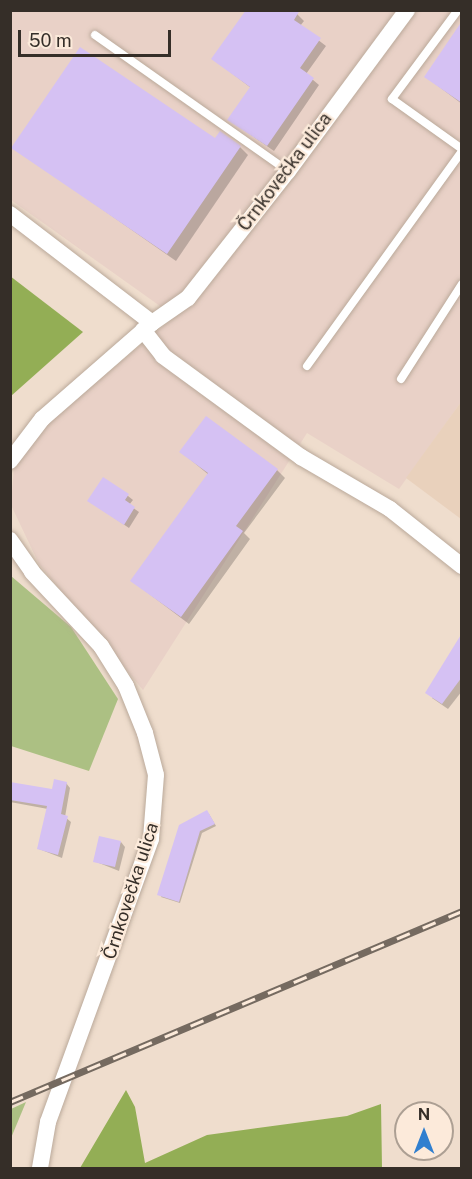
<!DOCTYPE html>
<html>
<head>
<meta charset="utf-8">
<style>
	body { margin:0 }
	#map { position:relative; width:472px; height:1179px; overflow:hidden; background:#efddcd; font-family:"Public Sans",sans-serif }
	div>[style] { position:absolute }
	.commercial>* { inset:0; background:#e9d1c7 }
	.built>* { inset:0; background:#e9d1bc }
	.green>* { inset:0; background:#acc083 }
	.forest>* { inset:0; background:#93ae55 }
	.shadow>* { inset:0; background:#0003 }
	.building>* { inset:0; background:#d5c1f3 }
	.roads { filter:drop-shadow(0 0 2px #baa99a) drop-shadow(0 0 2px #baa99a) }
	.service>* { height:8px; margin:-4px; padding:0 4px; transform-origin:4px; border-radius:4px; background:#fff }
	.minor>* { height:16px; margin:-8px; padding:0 8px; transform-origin:8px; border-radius:8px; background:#fff }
	.rail>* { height:7px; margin-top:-3.5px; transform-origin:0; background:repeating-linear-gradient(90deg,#fceada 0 14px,#756a60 0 28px); box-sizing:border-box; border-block:2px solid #756a60 }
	span { translate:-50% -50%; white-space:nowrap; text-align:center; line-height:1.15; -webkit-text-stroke:4.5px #fceada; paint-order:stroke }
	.street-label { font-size:18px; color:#352e28 }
	.frame { position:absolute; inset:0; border:12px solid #352e28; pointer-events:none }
	.north { position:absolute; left:394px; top:1101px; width:60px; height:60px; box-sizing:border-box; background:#fceada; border:2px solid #ac9f93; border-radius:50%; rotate:0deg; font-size:16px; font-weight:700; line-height:24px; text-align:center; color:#352e28 }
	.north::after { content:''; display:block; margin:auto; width:21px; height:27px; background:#307fcf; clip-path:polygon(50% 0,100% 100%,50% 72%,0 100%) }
	.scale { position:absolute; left:18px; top:30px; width:153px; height:27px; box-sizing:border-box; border:3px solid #352e28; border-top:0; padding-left:8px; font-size:18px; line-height:21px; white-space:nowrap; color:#352e28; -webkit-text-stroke:4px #fceada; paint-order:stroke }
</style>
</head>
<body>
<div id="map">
	<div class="commercial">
		<i style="clip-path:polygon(11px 11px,461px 11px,461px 402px,399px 489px,307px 433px,143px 690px,39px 564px,11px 505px,14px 467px,34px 435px,168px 322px,160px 306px,11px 200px)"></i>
	</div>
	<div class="built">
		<i style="clip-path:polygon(461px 402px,461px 519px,406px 478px)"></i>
	</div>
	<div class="green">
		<i style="clip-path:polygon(11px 576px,71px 627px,118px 699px,89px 771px,11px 746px)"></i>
		<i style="clip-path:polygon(26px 1102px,11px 1138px,11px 1109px)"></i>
	</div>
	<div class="forest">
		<i style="clip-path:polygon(10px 276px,83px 332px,11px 396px,10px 396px)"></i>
		<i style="clip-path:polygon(126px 1090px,135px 1107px,145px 1163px,207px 1135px,347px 1116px,381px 1104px,382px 1168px,80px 1168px)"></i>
	</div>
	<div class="shadow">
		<i style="clip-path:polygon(297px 14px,304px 21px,300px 26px,326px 46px,306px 74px,319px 85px,274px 151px,229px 120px,251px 88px,213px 59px)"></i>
		<i style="clip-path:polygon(462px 26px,462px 104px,426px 77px)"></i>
		<i style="clip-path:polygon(215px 141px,240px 147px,248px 155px,176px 261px,13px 147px)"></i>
		<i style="clip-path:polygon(181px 452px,277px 470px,285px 478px,244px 533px,250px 539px,189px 624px,132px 581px,209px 475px)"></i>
		<i style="clip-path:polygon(103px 479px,128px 496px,133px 500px,129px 505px,139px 512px,129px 528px,89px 501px)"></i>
		<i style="clip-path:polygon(462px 638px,462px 691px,448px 709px,432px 698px)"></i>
		<i style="clip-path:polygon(10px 783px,53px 791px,66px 783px,70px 788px,65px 817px,71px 822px,62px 858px,39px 849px,48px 809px,10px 802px)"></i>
		<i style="clip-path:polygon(209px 814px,216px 826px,202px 833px,180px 903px,161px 897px)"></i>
		<i style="clip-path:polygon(121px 842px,125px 847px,119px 871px,94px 861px)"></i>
	</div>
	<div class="building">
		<i style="clip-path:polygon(246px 10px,300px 10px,294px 20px,321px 38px,300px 68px,314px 78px,267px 146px,227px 120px,250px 87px,211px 59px)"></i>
		<i style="clip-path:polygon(462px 21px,462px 103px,424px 77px)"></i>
		<i style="clip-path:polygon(80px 47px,215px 138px,220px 131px,241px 146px,167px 254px,11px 148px)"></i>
		<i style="clip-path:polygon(206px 416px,278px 469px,236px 526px,243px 531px,181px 617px,130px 581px,208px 473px,179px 452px)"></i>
		<i style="clip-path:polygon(103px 477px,129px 494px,125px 500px,135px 507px,124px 525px,87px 501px)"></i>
		<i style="clip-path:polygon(462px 633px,462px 677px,442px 704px,425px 693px)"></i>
		<i style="clip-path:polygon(54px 779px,67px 782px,61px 814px,68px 816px,58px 855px,37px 849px,47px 806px,10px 800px,10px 782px,52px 789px)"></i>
		<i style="clip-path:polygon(207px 810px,215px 824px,200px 831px,179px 902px,157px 895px,179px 825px)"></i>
		<i style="clip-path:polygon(99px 836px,121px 841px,115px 867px,93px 862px)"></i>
	</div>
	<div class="roads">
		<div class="service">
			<i style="left:458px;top:10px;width:111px;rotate:126.6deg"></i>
			<i style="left:392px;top:99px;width:86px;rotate:35.5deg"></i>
			<i style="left:95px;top:35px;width:236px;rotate:35.2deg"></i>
			<i style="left:307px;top:366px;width:265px;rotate:-54.2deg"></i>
			<i style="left:401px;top:379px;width:113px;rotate:-57.3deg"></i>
		</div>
		<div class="minor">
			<i style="left:10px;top:214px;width:179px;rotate:37.5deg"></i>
			<i style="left:143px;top:330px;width:33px;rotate:52deg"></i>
			<i style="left:163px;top:356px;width:171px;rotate:36.2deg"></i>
			<i style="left:301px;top:457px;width:103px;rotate:30.3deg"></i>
			<i style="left:390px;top:509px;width:92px;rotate:38.4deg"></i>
			<i style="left:10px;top:461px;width:53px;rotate:-52.7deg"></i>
			<i style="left:42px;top:419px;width:146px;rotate:-41.1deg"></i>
			<i style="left:152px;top:323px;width:44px;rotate:-34.8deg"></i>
			<i style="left:188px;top:298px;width:162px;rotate:-51.8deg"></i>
			<i style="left:288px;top:171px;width:200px;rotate:-53.5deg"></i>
			<i style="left:10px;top:540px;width:39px;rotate:55deg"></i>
			<i style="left:32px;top:572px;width:101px;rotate:47deg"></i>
			<i style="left:101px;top:646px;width:47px;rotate:58deg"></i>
			<i style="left:126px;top:686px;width:51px;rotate:68deg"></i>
			<i style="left:145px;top:733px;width:43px;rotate:75.3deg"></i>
			<i style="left:156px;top:775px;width:64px;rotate:94.5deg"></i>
			<i style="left:151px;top:839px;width:301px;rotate:110deg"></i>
			<i style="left:48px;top:1122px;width:47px;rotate:99.9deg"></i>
		</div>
	</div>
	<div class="rail">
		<i style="left:10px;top:1102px;width:491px;rotate:-22.9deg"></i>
	</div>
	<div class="street-label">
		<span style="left:285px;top:172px;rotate:-53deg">Črnkovečka ulica</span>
		<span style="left:131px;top:891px;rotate:-72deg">Črnkovečka ulica</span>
	</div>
	<div class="frame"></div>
	<div class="north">N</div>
	<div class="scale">50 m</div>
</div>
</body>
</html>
